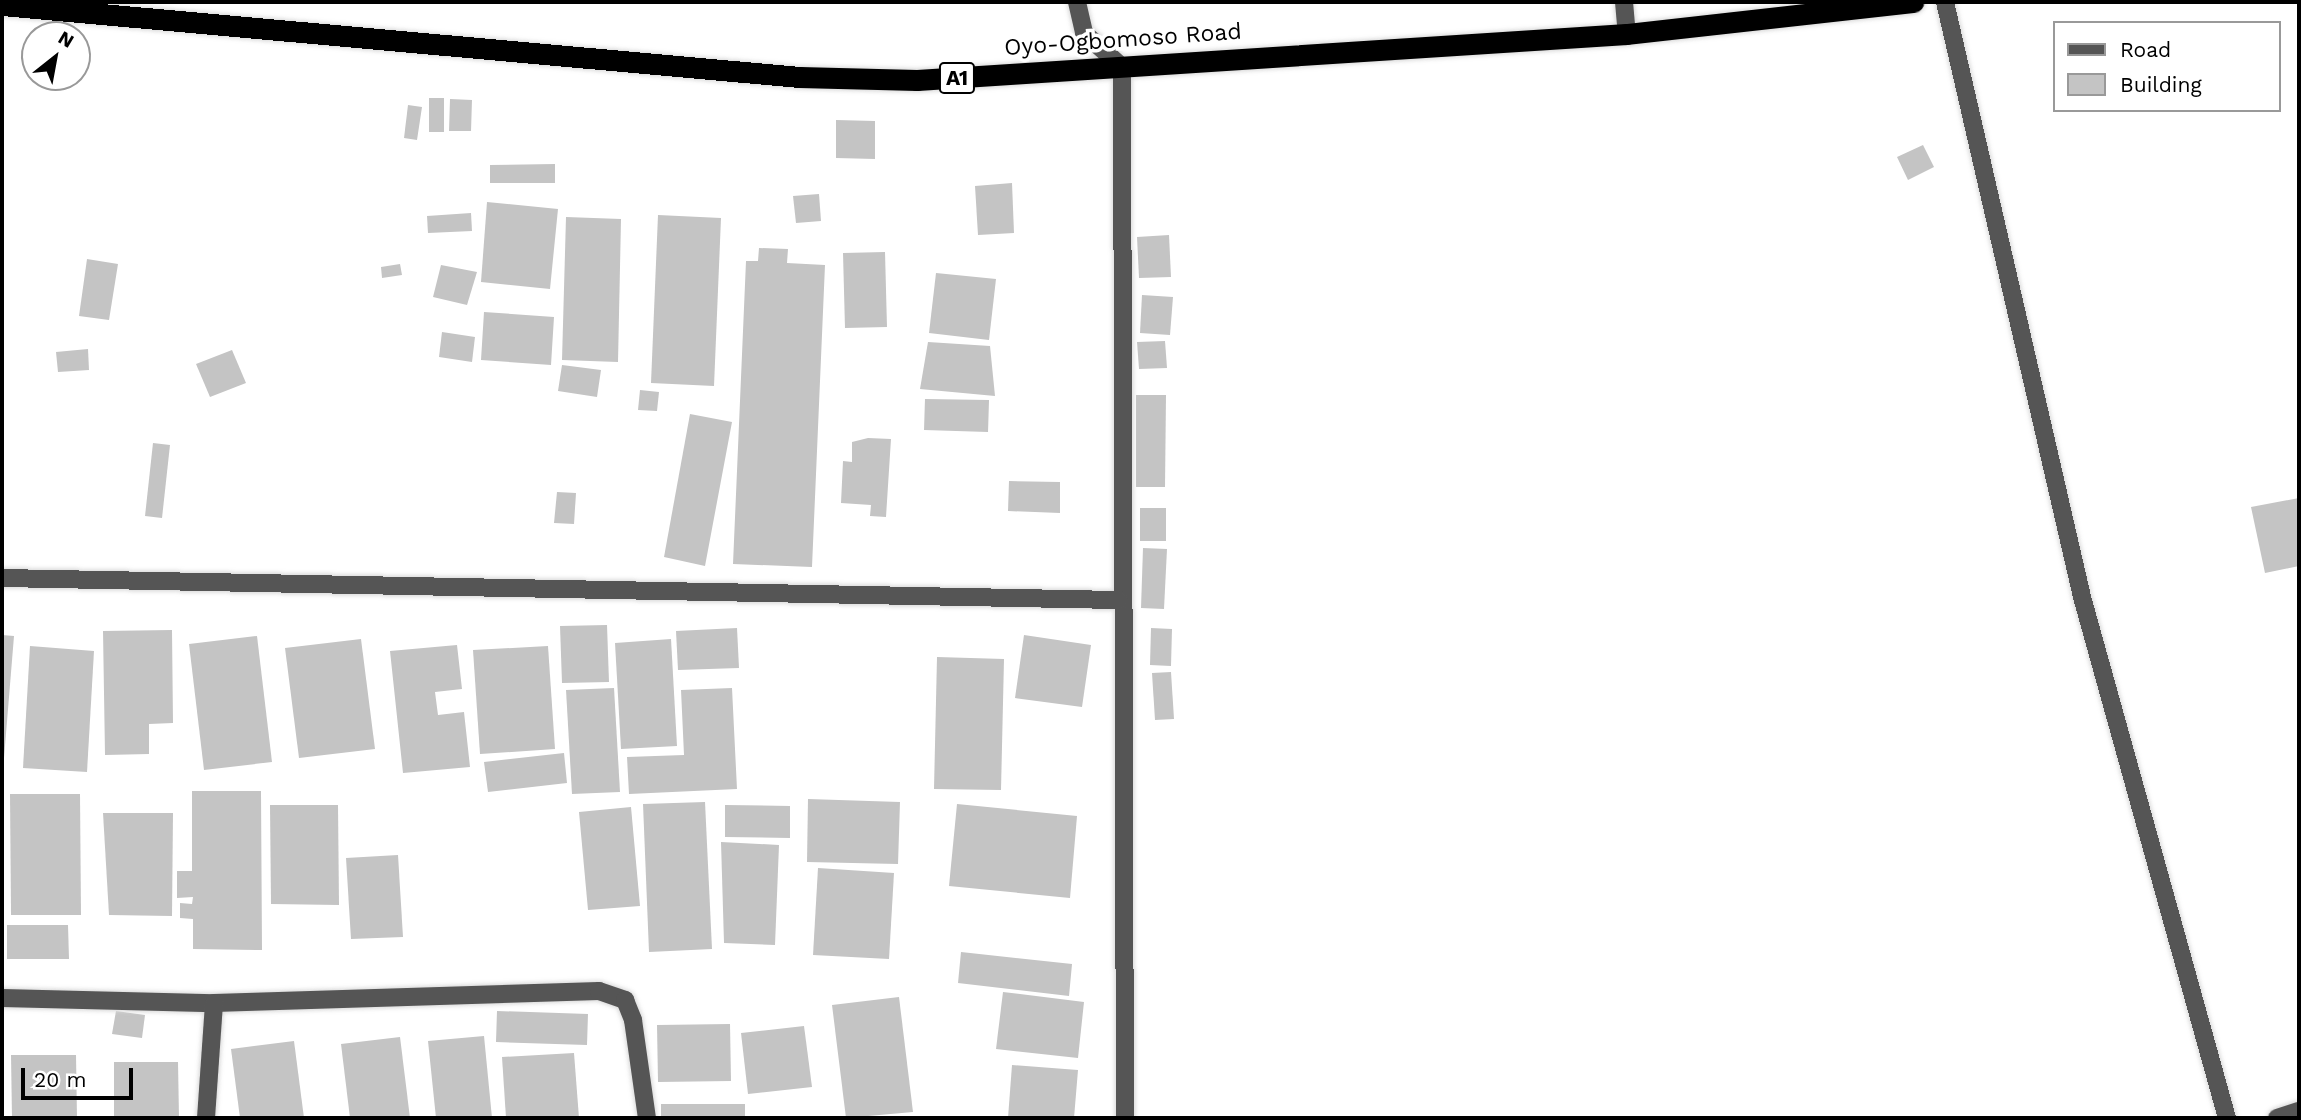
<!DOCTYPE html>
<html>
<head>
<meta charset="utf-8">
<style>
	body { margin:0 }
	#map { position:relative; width:2301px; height:1120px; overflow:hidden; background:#fff; font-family:"Work Sans",sans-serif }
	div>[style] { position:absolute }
	.building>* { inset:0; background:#c4c4c4 }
	.roads { filter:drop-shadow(0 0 2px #dbdbdb) drop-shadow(0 0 2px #dbdbdb) }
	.minor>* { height:18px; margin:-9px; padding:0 9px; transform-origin:9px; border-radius:9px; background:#555 }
	.highway>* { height:21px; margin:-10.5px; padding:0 10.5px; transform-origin:10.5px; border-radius:10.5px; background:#000 }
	span { translate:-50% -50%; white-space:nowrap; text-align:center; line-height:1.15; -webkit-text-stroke:7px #fff; paint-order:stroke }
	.shield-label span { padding:2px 5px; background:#fff; border:2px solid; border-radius:5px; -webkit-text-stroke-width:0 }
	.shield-label { font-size:21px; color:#000; font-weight:700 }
	.street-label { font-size:23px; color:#000 }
	.frame { position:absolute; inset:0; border:4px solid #000; pointer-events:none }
	.legend { position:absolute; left:2053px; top:21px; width:228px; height:91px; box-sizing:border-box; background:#fff; border:2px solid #999; margin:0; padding:9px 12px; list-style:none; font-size:21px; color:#000 }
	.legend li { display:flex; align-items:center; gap:14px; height:35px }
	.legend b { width:35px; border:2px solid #999 }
	.north { position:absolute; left:21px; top:21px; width:70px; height:70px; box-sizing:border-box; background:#fff; border:2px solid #999; border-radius:50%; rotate:31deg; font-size:19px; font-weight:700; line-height:28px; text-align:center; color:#000 }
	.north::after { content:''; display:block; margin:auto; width:24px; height:32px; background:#000; clip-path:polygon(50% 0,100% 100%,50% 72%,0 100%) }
	.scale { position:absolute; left:21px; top:1068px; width:112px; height:32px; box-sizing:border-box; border:4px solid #000; border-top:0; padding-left:9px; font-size:21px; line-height:24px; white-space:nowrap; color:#000; -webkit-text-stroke:5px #fff; paint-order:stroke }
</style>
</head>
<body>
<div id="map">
	<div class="building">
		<i style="clip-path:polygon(429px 98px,444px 98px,444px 132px,429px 132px)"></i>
		<i style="clip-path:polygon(450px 99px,472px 100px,471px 131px,449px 131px)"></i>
		<i style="clip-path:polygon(408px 105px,422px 107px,417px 140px,404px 138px)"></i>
		<i style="clip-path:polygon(836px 120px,875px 121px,875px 159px,836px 158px)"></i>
		<i style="clip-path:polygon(1923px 145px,1934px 167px,1908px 180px,1897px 157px)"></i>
		<i style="clip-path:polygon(555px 164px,555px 183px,490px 183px,490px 165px)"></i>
		<i style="clip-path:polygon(1012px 183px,1014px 233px,978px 235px,975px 186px)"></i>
		<i style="clip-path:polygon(819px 194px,821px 221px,796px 223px,793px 196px)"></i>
		<i style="clip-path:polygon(487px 202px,558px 209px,550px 289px,481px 282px)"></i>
		<i style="clip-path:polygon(471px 213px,472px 231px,428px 233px,427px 216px)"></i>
		<i style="clip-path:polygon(658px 215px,721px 218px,714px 386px,651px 383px)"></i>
		<i style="clip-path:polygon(566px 217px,621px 219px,618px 362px,562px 360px)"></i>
		<i style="clip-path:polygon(1169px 235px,1171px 277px,1139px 278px,1137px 237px)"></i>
		<i style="clip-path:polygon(759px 248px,788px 249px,787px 263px,825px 265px,812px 567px,733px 564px,746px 261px,758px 261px)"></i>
		<i style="clip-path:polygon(885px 252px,887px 327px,845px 328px,843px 253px)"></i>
		<i style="clip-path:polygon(87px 259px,118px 264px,109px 320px,79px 316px)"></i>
		<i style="clip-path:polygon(400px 264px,402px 275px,382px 278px,381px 267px)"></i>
		<i style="clip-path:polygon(441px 265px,477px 272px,467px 305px,433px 297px)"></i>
		<i style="clip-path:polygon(936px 273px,996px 279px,989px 340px,929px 333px)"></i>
		<i style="clip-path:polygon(1142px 295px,1173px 297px,1170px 335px,1140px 333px)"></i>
		<i style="clip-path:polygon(484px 312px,554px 317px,551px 365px,481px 360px)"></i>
		<i style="clip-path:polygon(442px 332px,475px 337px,472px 362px,439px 357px)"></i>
		<i style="clip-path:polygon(1165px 341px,1167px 368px,1139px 369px,1137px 342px)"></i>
		<i style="clip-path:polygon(928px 342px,990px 346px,995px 396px,920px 389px)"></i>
		<i style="clip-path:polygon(88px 349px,89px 370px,58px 372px,56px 352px)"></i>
		<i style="clip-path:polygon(232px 350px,246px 383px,210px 397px,196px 364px)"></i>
		<i style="clip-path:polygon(562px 365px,601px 370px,597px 397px,558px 391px)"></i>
		<i style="clip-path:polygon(640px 390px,659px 392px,657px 411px,638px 410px)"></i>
		<i style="clip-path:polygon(1136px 395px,1166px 395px,1165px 487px,1136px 487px)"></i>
		<i style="clip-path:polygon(925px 399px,989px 400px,988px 432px,924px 430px)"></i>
		<i style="clip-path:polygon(690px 414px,732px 422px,705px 566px,664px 557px)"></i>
		<i style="clip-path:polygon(868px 438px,891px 439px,886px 517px,870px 516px,871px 505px,841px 503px,843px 461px,852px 462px,852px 442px)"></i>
		<i style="clip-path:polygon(153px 443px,170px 445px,162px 518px,145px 516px)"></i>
		<i style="clip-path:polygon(1009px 481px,1060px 482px,1060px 513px,1008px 511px)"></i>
		<i style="clip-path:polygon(557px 492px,576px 493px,574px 524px,554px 523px)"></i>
		<i style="clip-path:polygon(2299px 498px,2299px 566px,2265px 573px,2251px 507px)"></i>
		<i style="clip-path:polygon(1140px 508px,1166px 508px,1166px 541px,1140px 541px)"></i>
		<i style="clip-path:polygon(1143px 548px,1167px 549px,1164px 609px,1141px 608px)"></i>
		<i style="clip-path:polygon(607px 625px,609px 682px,562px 683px,560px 626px)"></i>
		<i style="clip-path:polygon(737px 628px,739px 668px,678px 670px,676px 631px)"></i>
		<i style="clip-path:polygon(1151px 628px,1172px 629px,1171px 666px,1150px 665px)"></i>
		<i style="clip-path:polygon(172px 630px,173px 723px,149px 724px,149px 754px,105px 755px,103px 631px)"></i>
		<i style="clip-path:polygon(2px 635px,14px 636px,4px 758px,2px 758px)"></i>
		<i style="clip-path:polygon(1024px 635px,1091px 645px,1082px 707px,1015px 698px)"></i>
		<i style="clip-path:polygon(257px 636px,272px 762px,204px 770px,189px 644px)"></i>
		<i style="clip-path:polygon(361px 639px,375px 749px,299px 758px,285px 648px)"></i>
		<i style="clip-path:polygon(671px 639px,677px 746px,621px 749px,615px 643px)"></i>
		<i style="clip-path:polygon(457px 645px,462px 689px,435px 692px,438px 715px,464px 712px,470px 767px,403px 773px,390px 651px)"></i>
		<i style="clip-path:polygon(30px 646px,94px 651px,87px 772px,23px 768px)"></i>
		<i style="clip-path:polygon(548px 646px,555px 749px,480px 754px,473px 650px)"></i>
		<i style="clip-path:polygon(937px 657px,1004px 659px,1001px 790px,934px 789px)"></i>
		<i style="clip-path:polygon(1171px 672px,1174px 719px,1155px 720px,1152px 673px)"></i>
		<i style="clip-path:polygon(614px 688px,620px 792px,572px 794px,566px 690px)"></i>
		<i style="clip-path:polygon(732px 688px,737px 789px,629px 794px,627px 757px,684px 755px,681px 690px)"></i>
		<i style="clip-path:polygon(564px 753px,567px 783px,488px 792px,484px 762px)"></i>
		<i style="clip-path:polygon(192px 791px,261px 791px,262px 950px,193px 949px,193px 919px,180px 918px,180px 903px,192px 904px,193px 897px,177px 898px,177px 871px,192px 871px)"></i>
		<i style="clip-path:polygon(10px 794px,80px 794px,81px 915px,11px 915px)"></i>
		<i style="clip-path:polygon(808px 799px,900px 802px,898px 864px,807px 862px)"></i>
		<i style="clip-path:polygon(705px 802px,712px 949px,649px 952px,643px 804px)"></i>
		<i style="clip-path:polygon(957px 804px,1077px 816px,1070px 898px,949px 886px)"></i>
		<i style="clip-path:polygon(270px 805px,338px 805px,339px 905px,271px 904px)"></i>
		<i style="clip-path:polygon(725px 805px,790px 806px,790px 838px,725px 837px)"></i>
		<i style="clip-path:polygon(631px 807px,640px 906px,588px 910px,579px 812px)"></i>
		<i style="clip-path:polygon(103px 813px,173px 813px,172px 916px,109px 915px)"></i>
		<i style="clip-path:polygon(721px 842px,779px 845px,775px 945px,724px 943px)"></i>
		<i style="clip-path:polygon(398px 855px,403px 937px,351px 939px,346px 858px)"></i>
		<i style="clip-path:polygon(818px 868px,894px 873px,889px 959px,813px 955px)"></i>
		<i style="clip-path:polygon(7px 925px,68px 925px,69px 959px,7px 959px)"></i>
		<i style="clip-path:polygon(961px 952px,1072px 964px,1069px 996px,958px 983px)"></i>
		<i style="clip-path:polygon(1003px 992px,1084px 1002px,1078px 1058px,996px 1049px)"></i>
		<i style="clip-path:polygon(899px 997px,913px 1112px,846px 1118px,832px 1005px)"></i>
		<i style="clip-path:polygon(116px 1011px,145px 1015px,142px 1038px,112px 1034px)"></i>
		<i style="clip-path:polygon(497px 1011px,588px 1014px,587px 1045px,496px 1042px)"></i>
		<i style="clip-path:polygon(730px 1024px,731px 1081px,658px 1082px,657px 1025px)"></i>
		<i style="clip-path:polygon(804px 1026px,812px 1087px,748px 1094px,741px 1033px)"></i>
		<i style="clip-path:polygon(484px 1036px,492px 1118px,436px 1118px,428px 1041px)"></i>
		<i style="clip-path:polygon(400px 1037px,410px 1118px,350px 1118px,341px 1044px)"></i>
		<i style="clip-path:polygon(294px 1041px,304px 1118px,240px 1118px,231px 1049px)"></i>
		<i style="clip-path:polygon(574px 1053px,579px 1118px,506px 1118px,502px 1057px)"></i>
		<i style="clip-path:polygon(11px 1055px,76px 1055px,77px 1118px,12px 1118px)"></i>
		<i style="clip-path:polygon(114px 1062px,178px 1062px,179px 1118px,114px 1118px)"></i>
		<i style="clip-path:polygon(1012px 1065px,1078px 1070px,1074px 1118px,1008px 1118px)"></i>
		<i style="clip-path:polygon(661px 1104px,745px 1104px,745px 1118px,661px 1118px)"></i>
	</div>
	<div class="roads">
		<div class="minor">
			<i style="left:1077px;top:2px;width:32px;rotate:77deg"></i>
			<i style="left:1084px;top:33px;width:51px;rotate:41.8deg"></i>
			<i style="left:1122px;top:67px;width:1051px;rotate:89.84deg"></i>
			<i style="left:1624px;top:2px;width:32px;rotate:85deg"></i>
			<i style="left:1945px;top:2px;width:611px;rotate:77.03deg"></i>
			<i style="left:2082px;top:597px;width:541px;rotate:74.45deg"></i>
			<i style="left:2px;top:578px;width:1117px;rotate:1.13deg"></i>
			<i style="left:2px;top:998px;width:212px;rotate:1.4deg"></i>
			<i style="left:214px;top:1003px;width:385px;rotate:-1.8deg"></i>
			<i style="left:599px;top:991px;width:28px;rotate:19deg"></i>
			<i style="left:625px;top:1000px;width:22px;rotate:68deg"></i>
			<i style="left:633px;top:1020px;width:99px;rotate:81.9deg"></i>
			<i style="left:206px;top:1118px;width:115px;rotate:-86deg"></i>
			<i style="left:2277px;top:1118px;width:23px;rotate:-18deg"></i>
		</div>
		<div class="highway">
			<i style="left:2px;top:5px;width:800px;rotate:5.16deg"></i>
			<i style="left:799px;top:77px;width:118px;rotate:1.5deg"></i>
			<i style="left:917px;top:80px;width:711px;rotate:-3.71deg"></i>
			<i style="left:1627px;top:34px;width:288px;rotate:-6.4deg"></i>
		</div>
	</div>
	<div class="shield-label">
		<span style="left:957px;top:78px">A1</span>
	</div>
	<div class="street-label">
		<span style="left:1123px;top:40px;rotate:-4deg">Oyo-Ogbomoso Road</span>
	</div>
	<div class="frame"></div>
	<ul class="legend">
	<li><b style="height:9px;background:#555"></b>Road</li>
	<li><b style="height:19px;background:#c4c4c4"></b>Building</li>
	</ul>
	<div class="north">N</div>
	<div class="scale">20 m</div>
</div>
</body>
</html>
